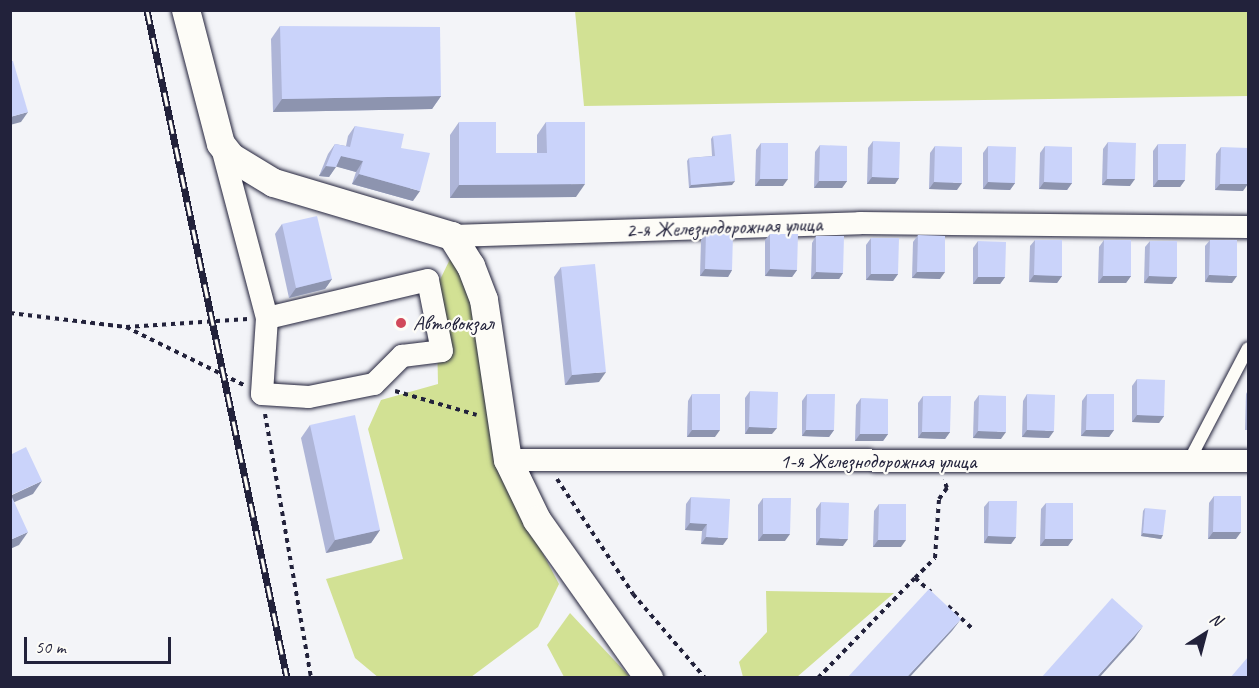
<!DOCTYPE html>
<html>
<head>
<meta charset="utf-8">
<style>
	body { margin:0 }
	#map { position:relative; width:1259px; height:688px; overflow:hidden; background:#f3f4f8; font-family:Caveat,sans-serif }
	div>[style] { position:absolute }
	.green>* { inset:0; background:#d2e194 }
	.path>* { height:4px; margin-top:-2px; transform-origin:0; background:repeating-linear-gradient(90deg,#22223b 0 4.5px,transparent 0 9px) }
	.roads { filter:drop-shadow(0 0 2px #22223b) drop-shadow(0 0 2px #22223b) }
	.service>* { height:12px; margin:-6px; padding:0 6px; transform-origin:6px; border-radius:6px; background:#fdfcf7 }
	.minor>* { height:22px; margin:-11px; padding:0 11px; transform-origin:11px; border-radius:11px; background:#fdfcf7 }
	.tertiary>* { height:28px; margin:-14px; padding:0 14px; transform-origin:14px; border-radius:14px; background:#fdfcf7 }
	.rail>* { height:7px; margin-top:-3.5px; transform-origin:0; background:repeating-linear-gradient(90deg,#fdfcf7 0 14px,#22223b 0 28px); box-sizing:border-box; border-block:2px solid #22223b }
	.wall>* { inset:0; background:#aeb5d7 }
	.shaded-wall>* { inset:0; background:#8d94af }
	.building>* { inset:0; background:#cad3fa }
	.dots>* { width:16px; height:16px; translate:-50% -50%; box-sizing:border-box; border:3px solid #fdfcf7; border-radius:50% }
	span { translate:-50% -50%; white-space:nowrap; text-align:center; line-height:1.15; -webkit-text-stroke:4.5px #fdfcf7; paint-order:stroke }
	.street-label { font-size:21px; color:#22223b }
	.poi-label { font-size:21px; color:#22223b }
	.left { translate:0 -50%; text-align:left }
	.frame { position:absolute; inset:0; border:12px solid #22223b; pointer-events:none }
	.north { position:absolute; left:1175px; top:604px; width:60px; height:60px; -webkit-text-stroke:4px #fdfcf7; paint-order:stroke; rotate:36deg; font-size:16px; font-weight:700; line-height:24px; text-align:center; color:#22223b }
	.north::after { content:''; display:block; margin:auto; width:21px; height:27px; background:#22223b; clip-path:polygon(50% 0,100% 100%,50% 72%,0 100%) }
	.scale { position:absolute; left:24px; top:637px; width:147px; height:27px; box-sizing:border-box; border:3px solid #22223b; border-top:0; padding-left:8px; font-size:18px; line-height:21px; white-space:nowrap; color:#22223b; -webkit-text-stroke:4px #fdfcf7; paint-order:stroke }
</style>
</head>
<body>
<div id="map">
	<div class="green">
		<i style="clip-path:polygon(575px 11px,1248px 11px,1248px 96px,584px 106px)"></i>
		<i style="clip-path:polygon(452px 255px,480px 328px,495px 463px,559px 584px,538px 627px,471px 677px,379px 678px,355px 658px,326px 579px,403px 559px,368px 429px,381px 400px,438px 384px,436px 288px)"></i>
		<i style="clip-path:polygon(766px 591px,894px 593px,797px 677px,743px 677px,739px 662px,767px 632px)"></i>
		<i style="clip-path:polygon(570px 613px,630px 677px,564px 677px,547px 645px)"></i>
	</div>
	<div class="path">
		<i style="left:10px;top:313px;width:117px;rotate:6.9deg"></i>
		<i style="left:126px;top:327px;width:122px;rotate:-3.8deg"></i>
		<i style="left:126px;top:327px;width:131px;rotate:26.2deg"></i>
		<i style="left:395px;top:391px;width:85px;rotate:16.3deg"></i>
		<i style="left:265px;top:414px;width:268px;rotate:80.1deg"></i>
		<i style="left:557px;top:479px;width:138px;rotate:56.5deg"></i>
		<i style="left:633px;top:594px;width:111px;rotate:49.4deg"></i>
		<i style="left:915px;top:578px;width:28px;rotate:-45deg"></i>
		<i style="left:935px;top:558px;width:59px;rotate:-86.1deg"></i>
		<i style="left:939px;top:499px;width:14px;rotate:-54deg"></i>
		<i style="left:947px;top:488px;width:9px;rotate:-111deg"></i>
		<i style="left:948px;top:606px;width:33px;rotate:43deg"></i>
		<i style="left:818px;top:678px;width:139px;rotate:-45.9deg"></i>
		<i style="left:915px;top:578px;width:21px;rotate:41deg"></i>
	</div>
	<div class="roads">
		<div class="service">
			<i style="left:1189px;top:461px;width:127px;rotate:-62.4deg"></i>
		</div>
		<div class="minor">
			<i style="left:221px;top:144px;width:180px;rotate:75.2deg"></i>
			<i style="left:267px;top:318px;width:76px;rotate:93.8deg"></i>
			<i style="left:262px;top:394px;width:47px;rotate:3.7deg"></i>
			<i style="left:309px;top:397px;width:66px;rotate:-11.3deg"></i>
			<i style="left:374px;top:384px;width:40px;rotate:-45deg"></i>
			<i style="left:402px;top:356px;width:40px;rotate:-7.1deg"></i>
			<i style="left:442px;top:351px;width:72px;rotate:-101.2deg"></i>
			<i style="left:428px;top:280px;width:165px;rotate:166.7deg"></i>
			<i style="left:452px;top:236px;width:408px;rotate:-1.8deg"></i>
			<i style="left:860px;top:223px;width:388px;rotate:0.6deg"></i>
			<i style="left:508px;top:460px;width:740px;rotate:0.08deg"></i>
		</div>
		<div class="tertiary">
			<i style="left:186px;top:10px;width:138px;rotate:75.4deg"></i>
			<i style="left:221px;top:144px;width:16px;rotate:52deg"></i>
			<i style="left:231px;top:157px;width:50px;rotate:31.2deg"></i>
			<i style="left:274px;top:183px;width:186px;rotate:16.6deg"></i>
			<i style="left:452px;top:236px;width:36px;rotate:58deg"></i>
			<i style="left:471px;top:266px;width:36px;rotate:69deg"></i>
			<i style="left:484px;top:300px;width:162px;rotate:81.5deg"></i>
			<i style="left:508px;top:460px;width:67px;rotate:64.2deg"></i>
			<i style="left:537px;top:520px;width:194px;rotate:54.7deg"></i>
		</div>
	</div>
	<div class="rail">
		<i style="left:147px;top:10px;width:683px;rotate:78.16deg"></i>
	</div>
	<div class="wall">
		<i style="clip-path:polygon(280px 26px,441px 96px,432px 109px,273px 112px,271px 39px)"></i>
		<i style="clip-path:polygon(459px 122px,496px 153px,537px 153px,537px 135px,546px 122px,576px 197px,450px 198px,450px 135px)"></i>
		<i style="clip-path:polygon(355px 126px,401px 148px,413px 201px,352px 184px,356px 172px,336px 166px,329px 177px,319px 176px,328px 154px,335px 144px,346px 146px,348px 136px)"></i>
		<i style="clip-path:polygon(713px 136px,732px 185px,689px 188px,687px 161px,689px 158px,712px 156px,711px 139px)"></i>
		<i style="clip-path:polygon(873px 141px,899px 178px,895px 184px,867px 184px,868px 148px)"></i>
		<i style="clip-path:polygon(1108px 142px,1130px 186px,1102px 185px,1103px 149px)"></i>
		<i style="clip-path:polygon(761px 143px,783px 186px,755px 186px,756px 150px)"></i>
		<i style="clip-path:polygon(1158px 144px,1185px 180px,1180px 187px,1153px 187px,1153px 151px)"></i>
		<i style="clip-path:polygon(820px 145px,847px 181px,842px 188px,814px 188px,815px 152px)"></i>
		<i style="clip-path:polygon(935px 146px,957px 190px,929px 189px,930px 153px)"></i>
		<i style="clip-path:polygon(988px 146px,1015px 183px,1010px 190px,983px 189px,983px 153px)"></i>
		<i style="clip-path:polygon(1045px 146px,1072px 183px,1067px 190px,1039px 189px,1040px 153px)"></i>
		<i style="clip-path:polygon(1221px 147px,1243px 191px,1215px 190px,1216px 154px)"></i>
		<i style="clip-path:polygon(282px 224px,332px 279px,325px 289px,289px 298px,275px 234px)"></i>
		<i style="clip-path:polygon(706px 233px,732px 270px,728px 277px,700px 276px,701px 240px)"></i>
		<i style="clip-path:polygon(770px 234px,797px 270px,792px 277px,765px 276px,765px 240px)"></i>
		<i style="clip-path:polygon(918px 235px,940px 279px,912px 278px,913px 242px)"></i>
		<i style="clip-path:polygon(816px 236px,843px 273px,839px 279px,811px 279px,812px 243px)"></i>
		<i style="clip-path:polygon(871px 238px,898px 274px,893px 281px,866px 280px,866px 245px)"></i>
		<i style="clip-path:polygon(1035px 240px,1062px 276px,1057px 283px,1029px 282px,1030px 246px)"></i>
		<i style="clip-path:polygon(1104px 240px,1131px 276px,1126px 283px,1098px 283px,1099px 247px)"></i>
		<i style="clip-path:polygon(1210px 240px,1232px 283px,1205px 282px,1205px 246px)"></i>
		<i style="clip-path:polygon(978px 241px,1005px 277px,1000px 284px,973px 284px,973px 248px)"></i>
		<i style="clip-path:polygon(1150px 241px,1177px 277px,1172px 284px,1144px 283px,1145px 247px)"></i>
		<i style="clip-path:polygon(561px 267px,599px 382px,565px 385px,554px 277px)"></i>
		<i style="clip-path:polygon(1137px 379px,1164px 416px,1159px 423px,1132px 422px,1132px 386px)"></i>
		<i style="clip-path:polygon(1248px 390px,1248px 430px,1245px 430px,1246px 394px)"></i>
		<i style="clip-path:polygon(750px 391px,772px 434px,745px 434px,745px 398px)"></i>
		<i style="clip-path:polygon(692px 394px,715px 437px,687px 437px,688px 401px)"></i>
		<i style="clip-path:polygon(807px 394px,834px 430px,829px 437px,802px 436px,802px 401px)"></i>
		<i style="clip-path:polygon(1027px 394px,1049px 438px,1022px 437px,1023px 401px)"></i>
		<i style="clip-path:polygon(1087px 394px,1114px 430px,1109px 437px,1081px 436px,1082px 401px)"></i>
		<i style="clip-path:polygon(979px 395px,1001px 439px,973px 438px,974px 402px)"></i>
		<i style="clip-path:polygon(923px 396px,950px 432px,945px 439px,918px 438px,918px 403px)"></i>
		<i style="clip-path:polygon(861px 398px,888px 434px,883px 441px,855px 441px,856px 405px)"></i>
		<i style="clip-path:polygon(310px 425px,380px 530px,371px 543px,326px 553px,301px 438px)"></i>
		<i style="clip-path:polygon(1214px 496px,1236px 539px,1208px 539px,1209px 503px)"></i>
		<i style="clip-path:polygon(691px 497px,723px 545px,701px 544px,702px 531px,685px 530px,686px 504px)"></i>
		<i style="clip-path:polygon(763px 498px,785px 541px,758px 541px,758px 505px)"></i>
		<i style="clip-path:polygon(989px 501px,1016px 537px,1011px 544px,984px 543px,984px 507px)"></i>
		<i style="clip-path:polygon(821px 502px,843px 546px,816px 545px,816px 509px)"></i>
		<i style="clip-path:polygon(1046px 503px,1073px 539px,1068px 546px,1040px 546px,1041px 509px)"></i>
		<i style="clip-path:polygon(879px 504px,901px 547px,873px 547px,874px 511px)"></i>
		<i style="clip-path:polygon(1145px 508px,1161px 539px,1141px 536px,1143px 511px)"></i>
	</div>
	<div class="shaded-wall">
		<i style="clip-path:polygon(441px 96px,432px 109px,273px 112px,282px 99px)"></i>
		<i style="clip-path:polygon(28px 112px,21px 122px,10px 125px,10px 117px)"></i>
		<i style="clip-path:polygon(341px 156px,363px 161px,356px 172px,334px 166px)"></i>
		<i style="clip-path:polygon(326px 166px,336px 167px,329px 177px,319px 176px)"></i>
		<i style="clip-path:polygon(359px 174px,420px 191px,413px 201px,352px 184px)"></i>
		<i style="clip-path:polygon(872px 177px,899px 178px,895px 184px,867px 184px)"></i>
		<i style="clip-path:polygon(760px 179px,788px 179px,783px 186px,755px 186px)"></i>
		<i style="clip-path:polygon(1107px 179px,1135px 179px,1130px 186px,1102px 185px)"></i>
		<i style="clip-path:polygon(1158px 180px,1185px 180px,1180px 187px,1153px 187px)"></i>
		<i style="clip-path:polygon(735px 181px,732px 185px,689px 188px,691px 185px)"></i>
		<i style="clip-path:polygon(819px 181px,847px 181px,842px 188px,814px 188px)"></i>
		<i style="clip-path:polygon(934px 182px,962px 183px,957px 190px,929px 189px)"></i>
		<i style="clip-path:polygon(988px 182px,1015px 183px,1010px 190px,983px 189px)"></i>
		<i style="clip-path:polygon(1044px 182px,1072px 183px,1067px 190px,1039px 189px)"></i>
		<i style="clip-path:polygon(585px 184px,576px 197px,450px 198px,459px 185px)"></i>
		<i style="clip-path:polygon(1220px 184px,1248px 184px,1243px 191px,1215px 190px)"></i>
		<i style="clip-path:polygon(705px 269px,732px 270px,728px 277px,700px 276px)"></i>
		<i style="clip-path:polygon(770px 269px,797px 270px,792px 277px,765px 276px)"></i>
		<i style="clip-path:polygon(816px 272px,843px 273px,839px 279px,811px 279px)"></i>
		<i style="clip-path:polygon(917px 272px,945px 272px,940px 279px,912px 278px)"></i>
		<i style="clip-path:polygon(871px 274px,898px 274px,893px 281px,866px 280px)"></i>
		<i style="clip-path:polygon(1034px 275px,1062px 276px,1057px 283px,1029px 282px)"></i>
		<i style="clip-path:polygon(1209px 275px,1237px 276px,1232px 283px,1205px 282px)"></i>
		<i style="clip-path:polygon(1103px 276px,1131px 276px,1126px 283px,1098px 283px)"></i>
		<i style="clip-path:polygon(1149px 276px,1177px 277px,1172px 284px,1144px 283px)"></i>
		<i style="clip-path:polygon(978px 277px,1005px 277px,1000px 284px,973px 284px)"></i>
		<i style="clip-path:polygon(332px 279px,325px 289px,289px 298px,296px 288px)"></i>
		<i style="clip-path:polygon(606px 372px,599px 382px,565px 385px,572px 375px)"></i>
		<i style="clip-path:polygon(1137px 415px,1164px 416px,1159px 423px,1132px 422px)"></i>
		<i style="clip-path:polygon(749px 427px,777px 428px,772px 434px,745px 434px)"></i>
		<i style="clip-path:polygon(692px 430px,720px 430px,715px 437px,687px 437px)"></i>
		<i style="clip-path:polygon(806px 430px,834px 430px,829px 437px,802px 436px)"></i>
		<i style="clip-path:polygon(1027px 430px,1054px 431px,1049px 438px,1022px 437px)"></i>
		<i style="clip-path:polygon(1086px 430px,1114px 430px,1109px 437px,1081px 436px)"></i>
		<i style="clip-path:polygon(978px 431px,1006px 432px,1001px 439px,973px 438px)"></i>
		<i style="clip-path:polygon(922px 432px,950px 432px,945px 439px,918px 438px)"></i>
		<i style="clip-path:polygon(860px 434px,888px 434px,883px 441px,855px 441px)"></i>
		<i style="clip-path:polygon(42px 481px,33px 494px,10px 504px,10px 496px)"></i>
		<i style="clip-path:polygon(690px 523px,707px 524px,702px 531px,685px 530px)"></i>
		<i style="clip-path:polygon(380px 530px,371px 543px,326px 553px,335px 540px)"></i>
		<i style="clip-path:polygon(28px 532px,19px 545px,10px 549px,10px 540px)"></i>
		<i style="clip-path:polygon(1213px 532px,1241px 532px,1236px 539px,1208px 539px)"></i>
		<i style="clip-path:polygon(1143px 533px,1163px 535px,1161px 539px,1141px 536px)"></i>
		<i style="clip-path:polygon(763px 534px,790px 534px,785px 541px,758px 541px)"></i>
		<i style="clip-path:polygon(988px 536px,1016px 537px,1011px 544px,984px 543px)"></i>
		<i style="clip-path:polygon(706px 537px,728px 538px,723px 545px,701px 544px)"></i>
		<i style="clip-path:polygon(820px 538px,848px 539px,843px 546px,816px 545px)"></i>
		<i style="clip-path:polygon(1045px 539px,1073px 539px,1068px 546px,1040px 546px)"></i>
		<i style="clip-path:polygon(878px 540px,906px 540px,901px 547px,873px 547px)"></i>
		<i style="clip-path:polygon(961px 619px,952px 631px,909px 678px,906px 678px)"></i>
		<i style="clip-path:polygon(1143px 626px,1134px 639px,1099px 678px,1096px 678px)"></i>
	</div>
	<div class="building">
		<i style="clip-path:polygon(280px 26px,440px 27px,441px 96px,282px 99px)"></i>
		<i style="clip-path:polygon(10px 61px,13px 61px,28px 112px,10px 117px)"></i>
		<i style="clip-path:polygon(459px 122px,496px 122px,496px 153px,547px 153px,546px 122px,585px 122px,585px 184px,459px 185px)"></i>
		<i style="clip-path:polygon(355px 126px,404px 134px,401px 148px,430px 153px,420px 191px,359px 174px,363px 161px,341px 156px,336px 167px,326px 166px,335px 144px,350px 147px)"></i>
		<i style="clip-path:polygon(731px 134px,735px 181px,691px 185px,689px 158px,715px 156px,713px 136px)"></i>
		<i style="clip-path:polygon(873px 141px,900px 142px,899px 178px,872px 177px)"></i>
		<i style="clip-path:polygon(1108px 142px,1136px 143px,1135px 179px,1107px 179px)"></i>
		<i style="clip-path:polygon(761px 143px,788px 143px,788px 179px,760px 179px)"></i>
		<i style="clip-path:polygon(1158px 144px,1186px 144px,1185px 180px,1158px 180px)"></i>
		<i style="clip-path:polygon(820px 145px,847px 146px,847px 181px,819px 181px)"></i>
		<i style="clip-path:polygon(935px 146px,962px 147px,962px 183px,934px 182px)"></i>
		<i style="clip-path:polygon(988px 146px,1016px 147px,1015px 183px,988px 182px)"></i>
		<i style="clip-path:polygon(1045px 146px,1072px 147px,1072px 183px,1044px 182px)"></i>
		<i style="clip-path:polygon(1221px 147px,1248px 148px,1248px 184px,1220px 184px)"></i>
		<i style="clip-path:polygon(317px 216px,332px 279px,296px 288px,282px 224px)"></i>
		<i style="clip-path:polygon(706px 233px,733px 234px,732px 270px,705px 269px)"></i>
		<i style="clip-path:polygon(770px 234px,798px 234px,797px 270px,770px 269px)"></i>
		<i style="clip-path:polygon(918px 235px,945px 236px,945px 272px,917px 272px)"></i>
		<i style="clip-path:polygon(816px 236px,844px 236px,843px 273px,816px 272px)"></i>
		<i style="clip-path:polygon(871px 238px,899px 238px,898px 274px,871px 274px)"></i>
		<i style="clip-path:polygon(1035px 240px,1062px 240px,1062px 276px,1034px 275px)"></i>
		<i style="clip-path:polygon(1104px 240px,1131px 240px,1131px 276px,1103px 276px)"></i>
		<i style="clip-path:polygon(1210px 240px,1237px 240px,1237px 276px,1209px 275px)"></i>
		<i style="clip-path:polygon(978px 241px,1006px 242px,1005px 277px,978px 277px)"></i>
		<i style="clip-path:polygon(1150px 241px,1177px 241px,1177px 277px,1149px 276px)"></i>
		<i style="clip-path:polygon(595px 264px,606px 372px,572px 375px,561px 267px)"></i>
		<i style="clip-path:polygon(1137px 379px,1165px 380px,1164px 416px,1137px 415px)"></i>
		<i style="clip-path:polygon(750px 391px,778px 392px,777px 428px,749px 427px)"></i>
		<i style="clip-path:polygon(692px 394px,720px 394px,720px 430px,692px 430px)"></i>
		<i style="clip-path:polygon(807px 394px,835px 394px,834px 430px,806px 430px)"></i>
		<i style="clip-path:polygon(1027px 394px,1055px 395px,1054px 431px,1027px 430px)"></i>
		<i style="clip-path:polygon(1087px 394px,1114px 394px,1114px 430px,1086px 430px)"></i>
		<i style="clip-path:polygon(979px 395px,1006px 396px,1006px 432px,978px 431px)"></i>
		<i style="clip-path:polygon(923px 396px,951px 396px,950px 432px,922px 432px)"></i>
		<i style="clip-path:polygon(861px 398px,888px 399px,888px 434px,860px 434px)"></i>
		<i style="clip-path:polygon(355px 415px,380px 530px,335px 540px,310px 425px)"></i>
		<i style="clip-path:polygon(26px 447px,42px 481px,11px 495px,28px 532px,10px 540px,10px 455px)"></i>
		<i style="clip-path:polygon(1214px 496px,1241px 496px,1241px 532px,1213px 532px)"></i>
		<i style="clip-path:polygon(691px 497px,730px 499px,728px 538px,706px 537px,707px 524px,690px 523px)"></i>
		<i style="clip-path:polygon(763px 498px,791px 498px,790px 534px,763px 534px)"></i>
		<i style="clip-path:polygon(989px 501px,1017px 501px,1016px 537px,988px 536px)"></i>
		<i style="clip-path:polygon(821px 502px,849px 503px,848px 539px,820px 538px)"></i>
		<i style="clip-path:polygon(1046px 503px,1073px 503px,1073px 539px,1045px 539px)"></i>
		<i style="clip-path:polygon(879px 504px,906px 504px,906px 540px,878px 540px)"></i>
		<i style="clip-path:polygon(1145px 508px,1166px 510px,1163px 535px,1143px 533px)"></i>
		<i style="clip-path:polygon(929px 589px,961px 619px,906px 678px,847px 678px)"></i>
		<i style="clip-path:polygon(1112px 598px,1143px 626px,1096px 678px,1041px 678px)"></i>
		<i style="clip-path:polygon(1248px 657px,1248px 678px,1230px 678px)"></i>
	</div>
	<div class="dots">
		<i style="left:401px;top:323px;background:#d1495b"></i>
	</div>
	<div class="street-label">
		<span style="left:724px;top:227px;rotate:-2deg">2-я Железнодорожная улица</span>
		<span style="left:878px;top:461px">1-я Железнодорожная улица</span>
	</div>
	<div class="poi-label">
		<span class="left" style="left:413px;top:323px">Автовокзал</span>
	</div>
	<div class="frame"></div>
	<div class="north">N</div>
	<div class="scale">50 m</div>
</div>
</body>
</html>
